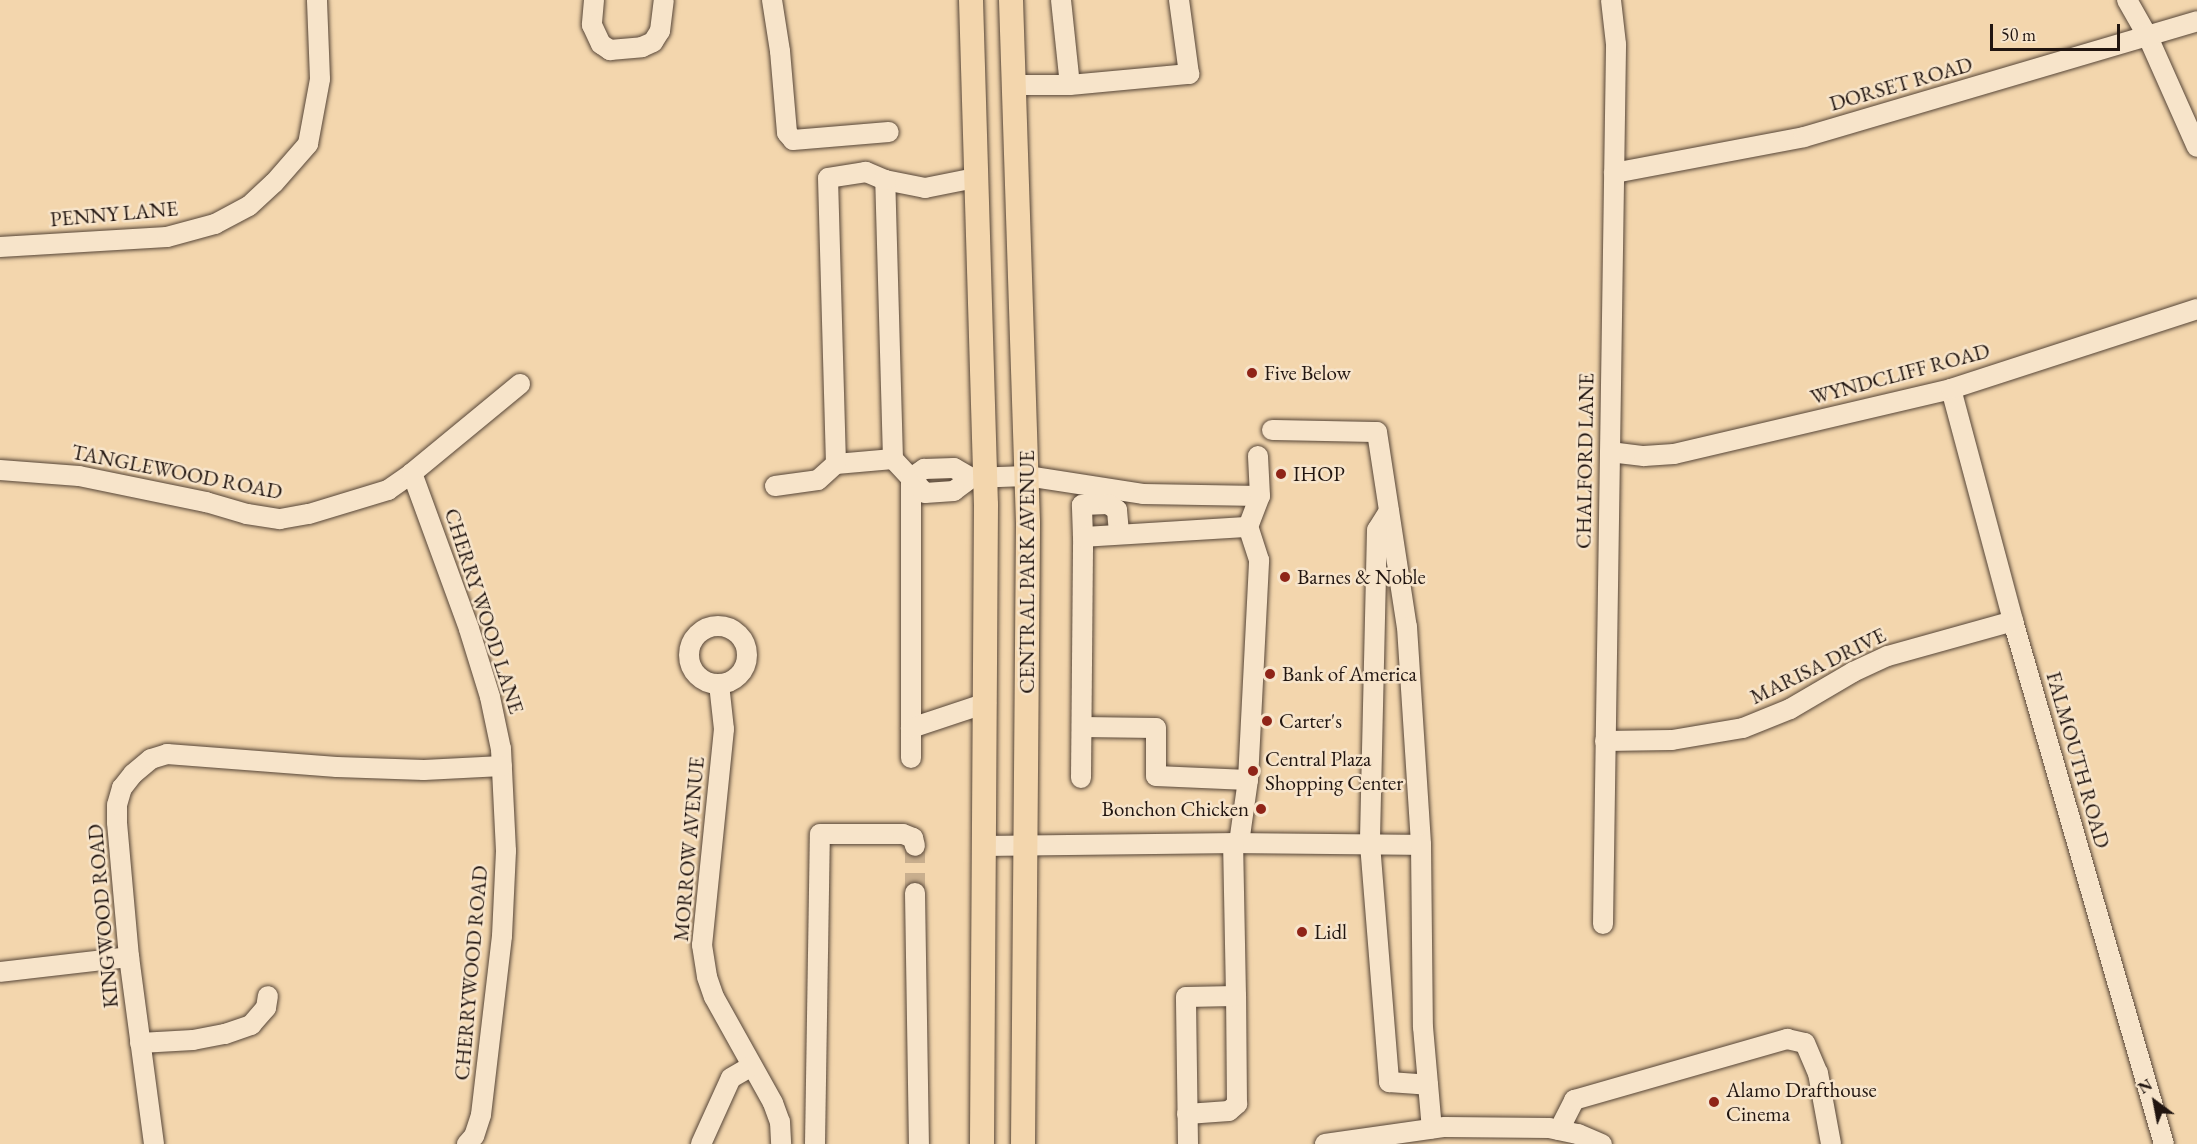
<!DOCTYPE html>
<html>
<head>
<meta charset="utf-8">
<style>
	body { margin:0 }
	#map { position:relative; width:2197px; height:1144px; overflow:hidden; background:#f3d6ad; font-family:"EB Garamond",serif }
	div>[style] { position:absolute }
	.minor-tunnel>* { height:20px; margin-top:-10px; transform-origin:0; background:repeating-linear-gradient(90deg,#c9af8e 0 20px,transparent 0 30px) }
	.roads { filter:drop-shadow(0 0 2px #564537) drop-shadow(0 0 2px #564537) }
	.minor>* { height:20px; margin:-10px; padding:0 10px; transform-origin:10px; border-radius:10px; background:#f7e4ca }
	.minor>.ring { margin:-10px; padding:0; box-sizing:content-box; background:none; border:20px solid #f7e4ca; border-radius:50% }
	.major>* { height:24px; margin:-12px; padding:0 12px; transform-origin:12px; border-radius:12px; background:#f3d6ad }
	.dots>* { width:16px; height:16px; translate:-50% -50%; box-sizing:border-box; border:3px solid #f7e4ca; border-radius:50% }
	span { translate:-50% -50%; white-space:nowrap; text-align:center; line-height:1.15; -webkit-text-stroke:5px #f7e4ca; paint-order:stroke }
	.street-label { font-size:21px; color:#211510 }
	.poi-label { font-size:21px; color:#211510 }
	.left { translate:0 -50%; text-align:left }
	.right { translate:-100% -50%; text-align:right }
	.north { position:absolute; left:2125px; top:1072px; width:60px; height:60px; -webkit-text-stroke:4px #f7e4ca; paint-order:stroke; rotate:328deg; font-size:16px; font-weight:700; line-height:24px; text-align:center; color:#211510 }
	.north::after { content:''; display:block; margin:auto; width:21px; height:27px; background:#211510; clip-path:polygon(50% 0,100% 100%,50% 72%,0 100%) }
	.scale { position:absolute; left:1990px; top:24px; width:130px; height:27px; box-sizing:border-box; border:3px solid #211510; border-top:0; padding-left:8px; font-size:18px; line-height:21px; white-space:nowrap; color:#211510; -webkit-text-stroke:4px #f7e4ca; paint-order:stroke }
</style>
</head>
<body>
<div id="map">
	<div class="minor-tunnel">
		<i style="left:1092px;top:516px;width:15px"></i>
		<i style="left:915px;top:893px;width:47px;rotate:-90deg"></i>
	</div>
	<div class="roads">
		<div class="minor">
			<i style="left:594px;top:0;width:25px;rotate:95deg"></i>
			<i style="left:592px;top:25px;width:21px;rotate:65deg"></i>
			<i style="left:601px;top:44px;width:11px;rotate:34deg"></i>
			<i style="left:610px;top:50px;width:32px;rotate:-5deg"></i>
			<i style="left:642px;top:47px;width:12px;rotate:-24deg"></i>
			<i style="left:653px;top:42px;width:13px;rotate:-58deg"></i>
			<i style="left:660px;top:31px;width:31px;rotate:-83deg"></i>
			<i style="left:772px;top:0;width:52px;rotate:81.1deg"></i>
			<i style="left:780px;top:51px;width:82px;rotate:85.1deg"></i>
			<i style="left:787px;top:133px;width:9px;rotate:49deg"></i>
			<i style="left:793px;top:140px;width:96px;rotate:-4.8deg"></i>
			<i style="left:1061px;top:0;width:85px;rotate:84deg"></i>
			<i style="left:2127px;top:0;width:43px;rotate:60.4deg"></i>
			<i style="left:2148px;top:37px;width:120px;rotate:66deg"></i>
			<i style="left:1014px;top:85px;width:56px"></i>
			<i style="left:1070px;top:85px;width:120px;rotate:-5.3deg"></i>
			<i style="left:1189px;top:74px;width:75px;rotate:-97.7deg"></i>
			<i style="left:1614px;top:173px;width:193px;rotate:-10.7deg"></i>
			<i style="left:1804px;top:137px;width:410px;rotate:-16.4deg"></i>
			<i style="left:885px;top:180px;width:41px;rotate:11.3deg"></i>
			<i style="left:925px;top:188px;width:51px;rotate:-11.3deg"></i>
			<i style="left:0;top:247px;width:167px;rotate:-3.4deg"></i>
			<i style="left:167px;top:237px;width:50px;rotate:-15.2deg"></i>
			<i style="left:215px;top:224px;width:38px;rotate:-28deg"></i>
			<i style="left:249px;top:206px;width:34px;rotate:-43deg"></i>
			<i style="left:274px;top:183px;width:52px;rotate:-48.9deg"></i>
			<i style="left:308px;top:144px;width:66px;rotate:-79.5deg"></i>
			<i style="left:320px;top:79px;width:79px;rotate:-92.2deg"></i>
			<i style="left:1951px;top:389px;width:240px;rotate:75deg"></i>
			<i style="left:2013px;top:621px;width:544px;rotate:73.9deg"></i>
			<i style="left:1272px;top:430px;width:105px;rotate:1.1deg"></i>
			<i style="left:1377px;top:432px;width:197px;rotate:81.3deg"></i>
			<i style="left:1407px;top:627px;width:218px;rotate:86.3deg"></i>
			<i style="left:1610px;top:452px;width:34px;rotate:7deg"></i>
			<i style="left:1644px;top:456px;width:30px;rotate:-4deg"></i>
			<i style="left:1674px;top:454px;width:285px;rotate:-13.2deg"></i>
			<i style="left:1951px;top:389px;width:259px;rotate:-18deg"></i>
			<i style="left:893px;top:459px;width:279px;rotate:-91.6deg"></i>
			<i style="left:885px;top:180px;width:21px;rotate:-157deg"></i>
			<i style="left:866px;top:172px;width:38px;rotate:171deg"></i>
			<i style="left:828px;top:178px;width:286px;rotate:88.4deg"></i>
			<i style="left:836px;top:464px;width:57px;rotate:-5deg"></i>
			<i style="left:893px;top:459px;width:26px;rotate:47deg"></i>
			<i style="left:911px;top:478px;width:280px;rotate:90deg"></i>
			<i style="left:0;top:470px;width:79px;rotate:4.3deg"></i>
			<i style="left:79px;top:476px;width:130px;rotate:11.6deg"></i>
			<i style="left:206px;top:502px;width:43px;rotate:16.3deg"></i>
			<i style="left:247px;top:514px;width:33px;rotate:9deg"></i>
			<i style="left:280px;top:519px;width:29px;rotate:-10deg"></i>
			<i style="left:309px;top:514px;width:83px;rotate:-16.9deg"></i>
			<i style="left:388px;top:490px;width:29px;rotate:-35deg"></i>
			<i style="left:412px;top:473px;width:140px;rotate:-39.5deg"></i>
			<i style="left:412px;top:473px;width:166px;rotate:69.9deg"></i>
			<i style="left:469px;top:629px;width:71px;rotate:72.8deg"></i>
			<i style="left:490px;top:697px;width:53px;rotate:78.1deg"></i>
			<i style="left:501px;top:749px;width:102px;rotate:87.2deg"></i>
			<i style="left:506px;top:851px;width:85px;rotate:92.7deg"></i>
			<i style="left:502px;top:936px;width:180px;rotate:96.7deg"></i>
			<i style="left:481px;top:1115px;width:22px;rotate:108deg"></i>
			<i style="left:474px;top:1136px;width:11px;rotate:131deg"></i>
			<i style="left:971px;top:478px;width:21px;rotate:143deg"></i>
			<i style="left:954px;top:491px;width:29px;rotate:176deg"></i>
			<i style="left:925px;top:493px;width:21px;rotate:-133deg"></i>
			<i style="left:911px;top:478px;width:16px;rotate:-35deg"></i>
			<i style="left:924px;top:469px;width:30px;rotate:-2deg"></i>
			<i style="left:954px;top:468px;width:20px;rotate:30deg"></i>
			<i style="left:971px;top:478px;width:56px;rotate:-2deg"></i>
			<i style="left:1027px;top:476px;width:117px;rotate:8.8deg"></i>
			<i style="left:1143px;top:494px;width:117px;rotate:1deg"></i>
			<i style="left:775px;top:486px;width:43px;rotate:-7.9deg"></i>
			<i style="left:818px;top:480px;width:24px;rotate:-42deg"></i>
			<i style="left:1389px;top:511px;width:22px;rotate:122deg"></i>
			<i style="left:1377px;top:530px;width:314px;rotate:91.3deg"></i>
			<i style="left:1370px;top:844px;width:239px;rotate:85.4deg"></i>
			<i style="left:1389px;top:1082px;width:39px;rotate:4deg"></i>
			<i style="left:1083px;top:537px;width:32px;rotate:-92deg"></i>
			<i style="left:1082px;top:505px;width:26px;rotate:-2deg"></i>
			<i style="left:1108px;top:504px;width:11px;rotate:34deg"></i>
			<i style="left:1117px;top:510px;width:24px;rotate:85deg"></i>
			<i class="ring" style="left:689px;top:626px;width:38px;height:38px"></i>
			<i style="left:719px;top:684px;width:45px;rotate:83.7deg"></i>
			<i style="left:724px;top:729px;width:217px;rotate:95.8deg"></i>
			<i style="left:702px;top:945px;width:32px;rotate:81deg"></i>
			<i style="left:707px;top:977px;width:21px;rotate:71deg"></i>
			<i style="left:714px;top:997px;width:121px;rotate:60.9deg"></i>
			<i style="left:773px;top:1103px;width:20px;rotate:70deg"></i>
			<i style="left:780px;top:1122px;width:22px;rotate:87deg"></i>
			<i style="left:1082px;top:727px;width:74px;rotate:0.8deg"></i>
			<i style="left:1156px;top:728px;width:48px;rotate:90deg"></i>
			<i style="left:1156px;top:776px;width:92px;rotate:2.5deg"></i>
			<i style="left:911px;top:728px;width:79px;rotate:-18.4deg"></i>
			<i style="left:1605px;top:741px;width:67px;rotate:-0.9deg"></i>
			<i style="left:1672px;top:740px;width:72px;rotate:-9.6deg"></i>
			<i style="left:1743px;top:728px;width:51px;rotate:-22deg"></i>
			<i style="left:1790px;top:709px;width:73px;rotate:-30.4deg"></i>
			<i style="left:1853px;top:672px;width:38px;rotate:-25deg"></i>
			<i style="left:1888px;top:656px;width:130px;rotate:-15.6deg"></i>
			<i style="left:1081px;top:778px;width:241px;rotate:-89.5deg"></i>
			<i style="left:1083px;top:537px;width:165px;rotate:-3.5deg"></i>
			<i style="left:1239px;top:843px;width:64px;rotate:-81.9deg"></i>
			<i style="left:1248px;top:780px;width:220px;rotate:-87.1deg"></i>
			<i style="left:1259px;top:560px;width:35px;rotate:-108deg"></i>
			<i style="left:1248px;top:527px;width:33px;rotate:-69deg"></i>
			<i style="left:1260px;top:496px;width:40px;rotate:-92.9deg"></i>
			<i style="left:984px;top:846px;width:255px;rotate:-0.7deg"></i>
			<i style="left:1239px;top:843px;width:182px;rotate:0.6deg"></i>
			<i style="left:1421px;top:845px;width:182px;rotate:89.4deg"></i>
			<i style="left:1423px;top:1027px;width:102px;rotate:85deg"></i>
			<i style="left:915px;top:893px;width:251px;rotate:89.1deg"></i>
			<i style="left:1603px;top:924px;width:880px;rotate:-89.15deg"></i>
			<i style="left:1616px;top:44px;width:44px;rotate:-96.5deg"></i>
			<i style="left:0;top:972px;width:130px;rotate:-6.6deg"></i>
			<i style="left:140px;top:1043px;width:53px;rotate:-3.2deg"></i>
			<i style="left:193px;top:1040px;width:33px;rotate:-11deg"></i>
			<i style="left:225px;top:1034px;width:28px;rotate:-19deg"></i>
			<i style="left:251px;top:1025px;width:23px;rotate:-49deg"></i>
			<i style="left:266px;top:1008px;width:12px;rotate:-81deg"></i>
			<i style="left:1187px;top:1114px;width:42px;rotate:-4.1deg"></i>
			<i style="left:1229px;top:1111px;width:11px;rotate:-41deg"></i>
			<i style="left:1237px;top:1104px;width:108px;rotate:-90.5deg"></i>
			<i style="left:1559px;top:1130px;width:34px;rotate:-63deg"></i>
			<i style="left:1574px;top:1100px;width:222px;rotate:-16deg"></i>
			<i style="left:1787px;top:1039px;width:18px;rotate:13deg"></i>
			<i style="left:1805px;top:1043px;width:33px;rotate:67deg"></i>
			<i style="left:1818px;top:1073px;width:72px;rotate:79.6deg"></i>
			<i style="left:154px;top:1144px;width:189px;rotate:-97.6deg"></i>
			<i style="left:129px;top:957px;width:136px;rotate:-95.1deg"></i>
			<i style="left:117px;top:822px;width:17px;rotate:-90deg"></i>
			<i style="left:117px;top:805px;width:18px;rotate:-74deg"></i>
			<i style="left:122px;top:788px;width:18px;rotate:-52deg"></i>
			<i style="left:133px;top:774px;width:23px;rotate:-40deg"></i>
			<i style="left:151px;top:759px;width:17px;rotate:-17deg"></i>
			<i style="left:167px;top:754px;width:170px;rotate:4.4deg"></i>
			<i style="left:337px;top:767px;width:87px;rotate:2deg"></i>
			<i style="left:424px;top:770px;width:78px;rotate:-2.9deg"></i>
			<i style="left:701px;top:1144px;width:72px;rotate:-65.6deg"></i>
			<i style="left:731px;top:1078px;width:24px;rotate:-30deg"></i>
			<i style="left:815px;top:1144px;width:310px;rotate:-89.1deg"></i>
			<i style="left:820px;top:834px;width:83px"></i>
			<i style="left:903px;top:834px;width:11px;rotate:22deg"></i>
			<i style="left:913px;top:838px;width:8px;rotate:76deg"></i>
			<i style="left:1188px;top:1144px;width:147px;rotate:-90.8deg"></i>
			<i style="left:1186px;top:997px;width:50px;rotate:-1.1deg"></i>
			<i style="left:1236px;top:996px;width:153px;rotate:-91.1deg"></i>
			<i style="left:1325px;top:1144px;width:121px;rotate:-8.1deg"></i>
			<i style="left:1445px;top:1127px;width:104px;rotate:0.6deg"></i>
			<i style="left:1549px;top:1128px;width:30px;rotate:12deg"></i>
			<i style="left:1578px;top:1134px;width:26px;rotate:23deg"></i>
		</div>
		<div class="major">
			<i style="left:971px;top:0;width:505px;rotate:88.3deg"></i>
			<i style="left:986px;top:505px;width:639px;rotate:90.36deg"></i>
			<i style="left:1011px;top:0;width:523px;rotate:88.14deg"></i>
			<i style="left:1028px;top:523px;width:621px;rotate:90.46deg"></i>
		</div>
	</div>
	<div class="dots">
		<i style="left:1252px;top:373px;background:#8f2418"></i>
		<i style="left:1281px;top:474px;background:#8f2418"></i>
		<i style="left:1285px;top:577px;background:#8f2418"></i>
		<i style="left:1270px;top:674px;background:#8f2418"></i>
		<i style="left:1267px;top:721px;background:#8f2418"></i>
		<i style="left:1253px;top:771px;background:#8f2418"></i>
		<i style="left:1261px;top:809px;background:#8f2418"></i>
		<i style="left:1302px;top:932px;background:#8f2418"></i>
		<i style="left:1714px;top:1102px;background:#8f2418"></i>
	</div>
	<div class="street-label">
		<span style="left:1901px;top:84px;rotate:-16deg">DORSET ROAD</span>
		<span style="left:114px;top:214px;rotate:-5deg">PENNY LANE</span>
		<span style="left:1900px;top:374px;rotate:-15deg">WYNDCLIFF ROAD</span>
		<span style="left:1585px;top:461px;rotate:-89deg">CHALFORD LANE</span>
		<span style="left:177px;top:472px;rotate:11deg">TANGLEWOOD ROAD</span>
		<span style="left:1027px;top:572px;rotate:-90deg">CENTRAL PARK AVENUE</span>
		<span style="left:484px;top:611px;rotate:72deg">CHERRY WOOD LANE</span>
		<span style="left:1818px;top:666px;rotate:-26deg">MARISA DRIVE</span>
		<span style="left:2078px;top:760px;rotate:74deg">FALMOUTH ROAD</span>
		<span style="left:689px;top:849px;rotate:-85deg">MORROW AVENUE</span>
		<span style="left:103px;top:916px;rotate:-95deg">KINGWOOD ROAD</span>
		<span style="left:471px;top:973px;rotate:-85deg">CHERRYWOOD ROAD</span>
	</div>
	<div class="poi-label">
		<span class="left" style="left:1264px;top:373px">Five Below</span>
		<span class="left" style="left:1293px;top:474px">IHOP</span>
		<span class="left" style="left:1297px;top:577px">Barnes &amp; Noble</span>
		<span class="left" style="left:1282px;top:674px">Bank of America</span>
		<span class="left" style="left:1279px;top:721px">Carter's</span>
		<span class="left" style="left:1265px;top:771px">Central Plaza<br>Shopping Center</span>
		<span class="right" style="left:1249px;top:809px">Bonchon Chicken</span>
		<span class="left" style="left:1314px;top:932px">Lidl</span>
		<span class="left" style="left:1726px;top:1102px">Alamo Drafthouse<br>Cinema</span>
	</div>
	<div class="north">N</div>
	<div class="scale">50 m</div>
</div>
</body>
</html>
